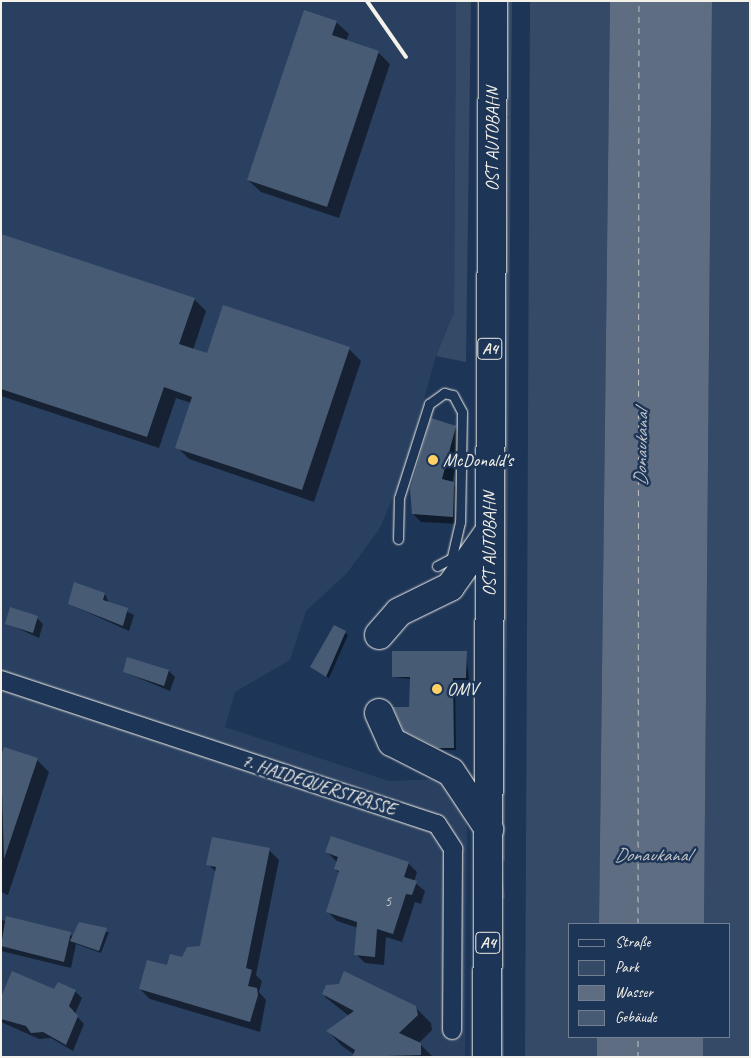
<!DOCTYPE html>
<html>
<head>
<meta charset="utf-8">
<style>
	body { margin:0 }
	#map { position:relative; width:751px; height:1058px; overflow:hidden; background:#1d3557; font-family:Caveat,sans-serif }
	div>[style] { position:absolute }
	.built>* { inset:0; background:#2a4060 }
	.green>* { inset:0; background:#354a67 }
	.water>* { inset:0; background:#5e6d82 }
	.shadow>* { inset:0; background:#0007 }
	.ferry>* { height:1px; margin-top:-0.5px; transform-origin:0; background:repeating-linear-gradient(90deg,#c0c3c4 0 6px,transparent 0 11px) }
	.building>* { inset:0; background:#485b74 }
	.roads { filter:drop-shadow(0 0 1px #f4f1e8) drop-shadow(0 0 1px #f4f1e8) }
	.lane>* { height:9px; margin:-4.5px; padding:0 4.5px; transform-origin:4.5px; border-radius:4.5px; background:#1d3557 }
	.street>* { height:18px; margin:-9px; padding:0 9px; transform-origin:9px; border-radius:9px; background:#1d3557 }
	.highway>* { height:28px; margin:-14px; padding:0 14px; transform-origin:14px; border-radius:14px; background:#1d3557 }
	.rail>* { height:4px; margin:-2px; padding:0 2px; transform-origin:2px; border-radius:2px; background:#f4f1e8 }
	.dots>* { width:14px; height:14px; translate:-50% -50%; box-sizing:border-box; border:2px solid #1d3557; border-radius:50% }
	span { translate:-50% -50%; white-space:nowrap; text-align:center; line-height:1.15; -webkit-text-stroke:5px #1d3557; paint-order:stroke }
	.number-label { font-size:15px; color:#c9cccb }
	.number-label span { -webkit-text-stroke-width:0 }
	.shield-label span { padding:1px 4px; background:#1d3557; border:1px solid; border-radius:4px; -webkit-text-stroke-width:0 }
	.shield-label { font-size:16px; color:#f4f1e8; font-weight:700 }
	.street-label { font-size:18px; color:#f4f1e8 }
	.poi-label { font-size:18px; color:#f4f1e8 }
	.left { translate:0 -50%; text-align:left }
	.water-label { font-size:19px; color:#c0c3c4; font-style:italic }
	.frame { position:absolute; inset:0; border:2px solid #f4f1e8; pointer-events:none }
	.legend { position:absolute; left:568px; top:923px; width:162px; height:115px; box-sizing:border-box; background:#1d3557; border:1px solid #738091; margin:0; padding:6px 9px; list-style:none; font-size:15px; color:#f4f1e8 }
	.legend li { display:flex; align-items:center; gap:10px; height:25px }
	.legend b { width:25px; border:1px solid #738091 }
</style>
</head>
<body>
<div id="map">
	<div class="built">
		<i style="clip-path:polygon(1px 1px,456px 1px,454px 312px,436px 356px,403px 474px,380px 528px,347px 573px,306px 611px,290px 660px,235px 692px,225px 727px,389px 781px,442px 779px,465px 813px,467px 828px,465px 1057px,1px 1057px)"></i>
	</div>
	<div class="green">
		<i style="clip-path:polygon(456px 1px,471px 1px,466px 362px,436px 356px,454px 312px)"></i>
		<i style="clip-path:polygon(504px 1px,512px 1px,505px 861px,501px 860px,502px 201px,508px 198px,502px 197px,503px 121px,509px 117px,503px 116px,503px 26px,509px 26px,504px 22px)"></i>
		<i style="clip-path:polygon(530px 1px,610px 1px,599px 924px,570px 924px,570px 1037px,597px 1037px,597px 1057px,525px 1057px)"></i>
		<i style="clip-path:polygon(712px 1px,750px 1px,750px 1057px,703px 1057px,703px 1037px,730px 1037px,730px 924px,704px 924px)"></i>
		<i style="clip-path:polygon(501px 865px,505px 898px,500px 901px)"></i>
		<i style="clip-path:polygon(502px 906px,504px 1057px,499px 1057px,500px 908px)"></i>
	</div>
	<div class="water">
		<i style="clip-path:polygon(610px 1px,712px 1px,704px 924px,599px 924px)"></i>
		<i style="clip-path:polygon(597px 1037px,703px 1037px,703px 1057px,597px 1057px)"></i>
	</div>
	<div class="shadow">
		<i style="clip-path:polygon(336px 22px,349px 34px,346px 41px,378px 52px,390px 64px,339px 218px,261px 192px,248px 180px)"></i>
		<i style="clip-path:polygon(1px 236px,194px 299px,206px 311px,193px 350px,208px 355px,349px 349px,361px 361px,314px 502px,189px 459px,177px 447px,191px 403px,176px 398px,159px 448px,1px 396px)"></i>
		<i style="clip-path:polygon(455px 427px,463px 435px,452px 483px,462px 492px,461px 524px,421px 522px,413px 514px)"></i>
		<i style="clip-path:polygon(105px 594px,109px 603px,134px 615px,129px 631px,69px 604px)"></i>
		<i style="clip-path:polygon(37px 618px,43px 624px,39px 638px,6px 623px)"></i>
		<i style="clip-path:polygon(335px 626px,348px 635px,329px 678px,314px 670px)"></i>
		<i style="clip-path:polygon(466px 652px,469px 680px,455px 680px,456px 750px,442px 750px,408px 733px,411px 679px,393px 677px)"></i>
		<i style="clip-path:polygon(169px 671px,175px 677px,170px 691px,124px 672px)"></i>
		<i style="clip-path:polygon(37px 760px,49px 772px,8px 895px,1px 892px,1px 761px)"></i>
		<i style="clip-path:polygon(269px 850px,279px 860px,256px 975px,262px 981px,259px 992px,266px 1000px,260px 1032px,150px 999px,140px 989px,201px 947px,216px 872px,208px 864px)"></i>
		<i style="clip-path:polygon(327px 852px,408px 863px,417px 872px,414px 882px,425px 891px,421px 904px,415px 902px,402px 942px,386px 937px,384px 965px,365px 963px,356px 954px,358px 928px,337px 921px,328px 912px,340px 874px,335px 869px,337px 862px)"></i>
		<i style="clip-path:polygon(1px 920px,74px 936px,109px 932px,101px 953px,76px 944px,71px 968px,1px 951px)"></i>
		<i style="clip-path:polygon(345px 973px,415px 1007px,431px 1023px,432px 1030px,419px 1043px,433px 1057px,358px 1057px,342px 1046px,328px 1031px,349px 1016px,325px 997px,324px 989px,339px 985px)"></i>
		<i style="clip-path:polygon(75px 991px,82px 998px,75px 1014px,84px 1024px,73px 1051px,51px 1038px,39px 1039px,1px 1022px,1px 1000px)"></i>
	</div>
	<div class="ferry">
		<i style="left:638px;top:924px;width:923px;rotate:-89.94deg"></i>
		<i style="left:638px;top:1057px;width:20px;rotate:-90deg"></i>
	</div>
	<div class="building">
		<i style="clip-path:polygon(304px 10px,337px 21px,332px 35px,379px 51px,327px 207px,247px 180px)"></i>
		<i style="clip-path:polygon(1px 234px,195px 298px,179px 344px,207px 353px,223px 305px,350px 347px,302px 490px,175px 448px,192px 397px,164px 387px,147px 437px,1px 389px)"></i>
		<i style="clip-path:polygon(431px 418px,456px 426px,442px 479px,454px 482px,453px 517px,412px 514px,410px 489px)"></i>
		<i style="clip-path:polygon(74px 582px,105px 593px,103px 600px,128px 608px,123px 626px,68px 604px)"></i>
		<i style="clip-path:polygon(10px 607px,38px 616px,33px 633px,5px 624px)"></i>
		<i style="clip-path:polygon(334px 625px,346px 631px,326px 677px,310px 667px)"></i>
		<i style="clip-path:polygon(392px 651px,467px 651px,466px 678px,453px 678px,454px 748px,438px 748px,404px 731px,393px 707px,409px 707px,410px 677px,392px 677px)"></i>
		<i style="clip-path:polygon(127px 657px,169px 670px,164px 686px,123px 672px)"></i>
		<i style="clip-path:polygon(4px 747px,38px 758px,4px 859px,1px 757px)"></i>
		<i style="clip-path:polygon(331px 836px,409px 862px,404px 877px,417px 881px,412px 895px,406px 894px,393px 934px,377px 929px,375px 957px,354px 955px,357px 922px,326px 912px,339px 871px,334px 869px,338px 857px,325px 852px)"></i>
		<i style="clip-path:polygon(212px 837px,270px 848px,246px 968px,252px 970px,248px 986px,257px 988px,258px 995px,250px 1022px,139px 989px,147px 960px,167px 965px,170px 954px,182px 957px,187px 947px,200px 946px,216px 867px,206px 865px)"></i>
		<i style="clip-path:polygon(6px 916px,71px 932px,64px 962px,1px 946px)"></i>
		<i style="clip-path:polygon(79px 922px,107px 928px,99px 951px,70px 941px)"></i>
		<i style="clip-path:polygon(12px 971px,54px 989px,58px 982px,76px 990px,69px 1006px,78px 1016px,66px 1045px,43px 1032px,31px 1033px,26px 1026px,1px 1019px,1px 997px)"></i>
		<i style="clip-path:polygon(344px 971px,416px 1006px,418px 1015px,399px 1033px,421px 1043px,421px 1055px,352px 1057px,355px 1050px,326px 1031px,354px 1011px,322px 994px,326px 985px,339px 984px)"></i>
	</div>
	<div class="roads">
		<div class="lane">
			<i style="left:398px;top:539px;width:41px;rotate:-88.6deg"></i>
			<i style="left:399px;top:498px;width:99px;rotate:-72.3deg"></i>
			<i style="left:429px;top:404px;width:19px;rotate:-36deg"></i>
			<i style="left:444px;top:393px;width:9px;rotate:13deg"></i>
			<i style="left:453px;top:395px;width:19px;rotate:62deg"></i>
			<i style="left:462px;top:412px;width:110px;rotate:91deg"></i>
			<i style="left:460px;top:522px;width:37px;rotate:103deg"></i>
			<i style="left:452px;top:558px;width:17px;rotate:152deg"></i>
		</div>
		<div class="street">
			<i style="left:1px;top:680px;width:459px;rotate:18.3deg"></i>
			<i style="left:437px;top:824px;width:30px;rotate:57deg"></i>
			<i style="left:453px;top:849px;width:181px;rotate:90.3deg"></i>
		</div>
		<div class="highway">
			<i style="left:379px;top:635px;width:30px;rotate:-49deg"></i>
			<i style="left:399px;top:612px;width:57px;rotate:-26.1deg"></i>
			<i style="left:450px;top:587px;width:67px;rotate:-54.7deg"></i>
			<i style="left:379px;top:713px;width:32px;rotate:66deg"></i>
			<i style="left:392px;top:742px;width:66px;rotate:27deg"></i>
			<i style="left:451px;top:772px;width:69px;rotate:56.3deg"></i>
			<i style="left:487px;top:1057px;width:1056px;rotate:-89.67deg"></i>
		</div>
	</div>
	<div class="rail">
		<i style="left:367px;top:1px;width:68px;rotate:55.1deg"></i>
	</div>
	<div class="dots">
		<i style="left:433px;top:460px;background:#ffd166"></i>
		<i style="left:437px;top:689px;background:#ffd166"></i>
	</div>
	<div class="number-label">
		<span style="left:388px;top:902px">5</span>
	</div>
	<div class="shield-label">
		<span style="left:490px;top:349px">A4</span>
		<span style="left:488px;top:943px">A4</span>
	</div>
	<div class="street-label">
		<span style="left:492px;top:139px;rotate:-90deg">OST AUTOBAHN</span>
		<span style="left:489px;top:544px;rotate:-90deg">OST AUTOBAHN</span>
		<span style="left:319px;top:785px;rotate:18deg">7. HAIDEQUERSTRASSE</span>
	</div>
	<div class="poi-label">
		<span class="left" style="left:443px;top:460px">McDonald's</span>
		<span class="left" style="left:447px;top:689px">OMV</span>
	</div>
	<div class="water-label">
		<span style="left:642px;top:448px;rotate:-89deg">Donaukanal</span>
		<span style="left:652px;top:856px">Donaukanal</span>
	</div>
	<div class="frame"></div>
	<ul class="legend">
	<li><b style="height:6px;background:#1d3557"></b>Straße</li>
	<li><b style="height:14px;background:#354a67"></b>Park</li>
	<li><b style="height:14px;background:#5e6d82"></b>Wasser</li>
	<li><b style="height:14px;background:#485b74"></b>Gebäude</li>
	</ul>
</div>
</body>
</html>
